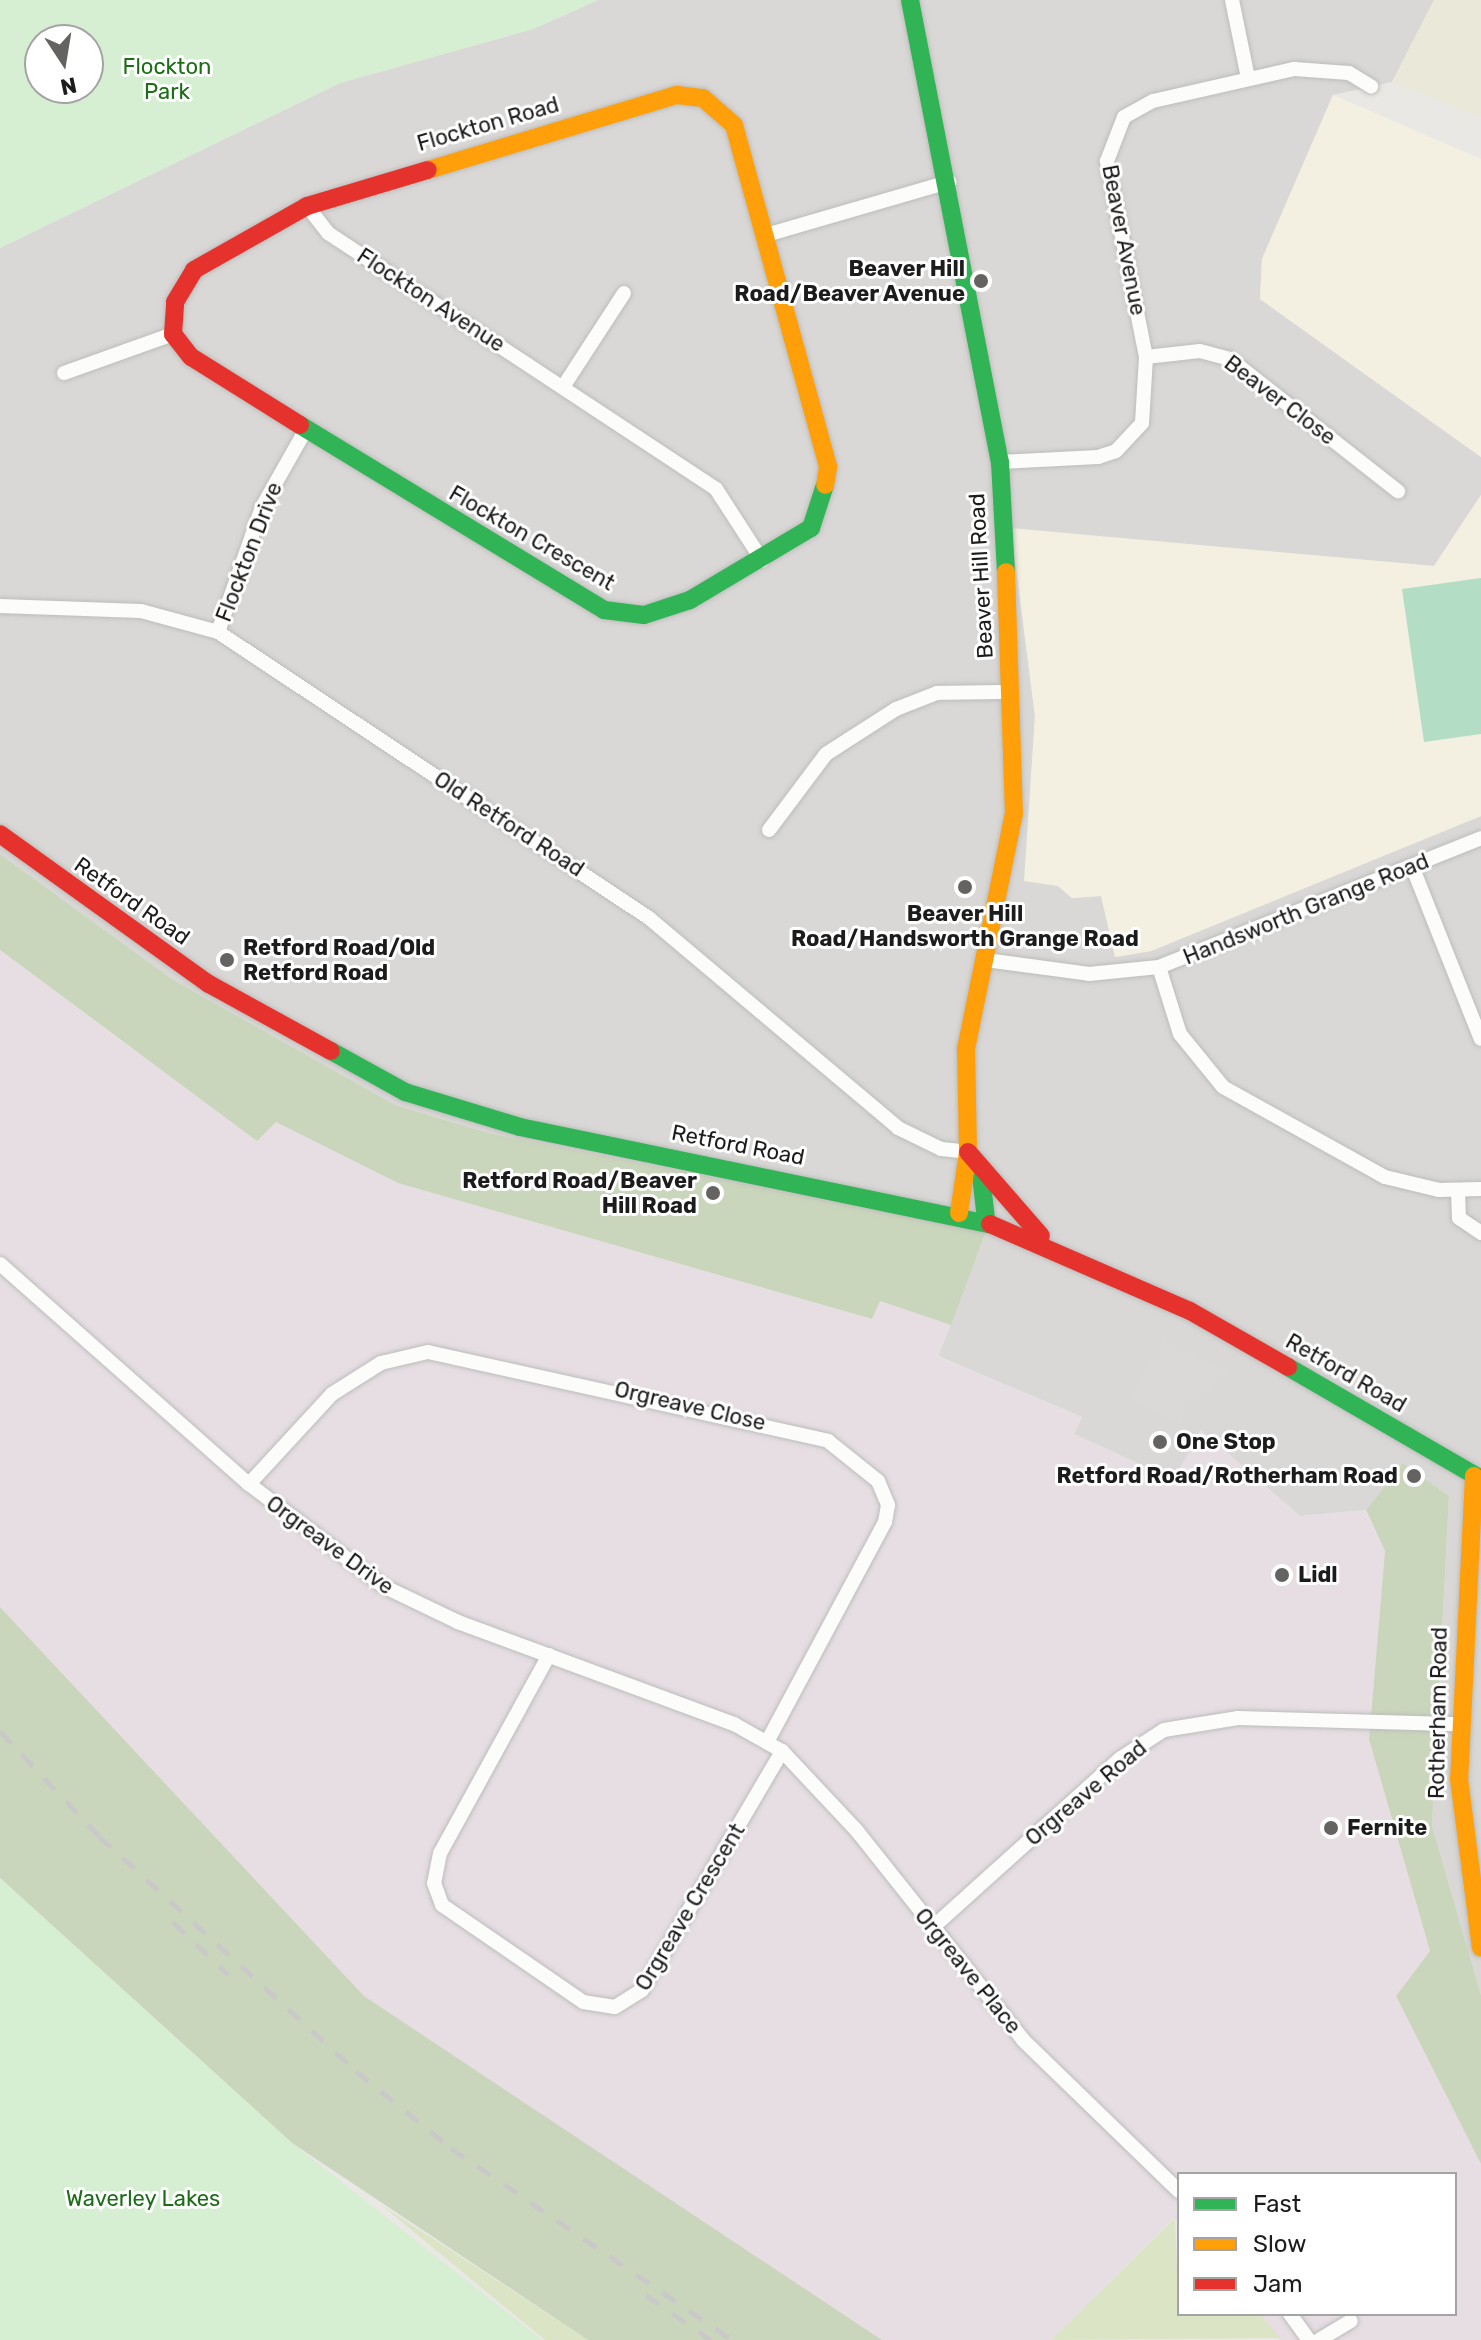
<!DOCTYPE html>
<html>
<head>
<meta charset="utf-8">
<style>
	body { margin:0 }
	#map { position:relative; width:1481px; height:2340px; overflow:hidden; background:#eae8e5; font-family:Rubik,sans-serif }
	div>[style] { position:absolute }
	.residential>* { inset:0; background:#d9d8d6 }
	.industrial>* { inset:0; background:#e7dee4 }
	.education>* { inset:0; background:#f3f0e1 }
	.farmland>* { inset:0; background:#eae8d9 }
	.grass>* { inset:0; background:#dbe5c6 }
	.forest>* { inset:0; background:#cad6bc }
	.park>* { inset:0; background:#d6eed2 }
	.pitch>* { inset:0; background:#b4ddc6 }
	.parking>* { inset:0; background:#dad9d8 }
	.roads { filter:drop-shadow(0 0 2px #bdbdbb) drop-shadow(0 0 2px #bdbdbb) }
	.street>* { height:14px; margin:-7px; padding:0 7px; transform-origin:7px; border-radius:7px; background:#fcfcfb }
	.fast>* { height:18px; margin:-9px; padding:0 9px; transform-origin:9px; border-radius:9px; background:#30b455 }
	.slow>* { height:18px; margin:-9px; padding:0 9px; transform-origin:9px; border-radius:9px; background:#ff9f0a }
	.jam>* { height:18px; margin:-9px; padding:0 9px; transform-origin:9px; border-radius:9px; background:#e5322d }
	.rail>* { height:5px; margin-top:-2.5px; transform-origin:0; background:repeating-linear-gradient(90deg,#c9c9c8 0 16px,transparent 0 32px) }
	.dots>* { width:22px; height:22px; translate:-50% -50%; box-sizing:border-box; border:4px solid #fff; border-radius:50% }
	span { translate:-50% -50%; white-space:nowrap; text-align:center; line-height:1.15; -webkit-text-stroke:6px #fff; paint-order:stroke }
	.park-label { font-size:22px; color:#1b6e16 }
	.street-label { font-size:22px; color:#1c1c1c }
	.poi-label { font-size:22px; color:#1c1c1c; font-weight:700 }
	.right { translate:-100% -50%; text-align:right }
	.left { translate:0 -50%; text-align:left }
	.legend { position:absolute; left:1177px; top:2172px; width:280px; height:144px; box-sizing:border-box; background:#fff; border:2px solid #a4a4a4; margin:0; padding:10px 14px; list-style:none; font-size:24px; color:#1c1c1c }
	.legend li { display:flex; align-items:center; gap:16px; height:40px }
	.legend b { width:40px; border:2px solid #a4a4a4 }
	.north { position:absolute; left:24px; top:24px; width:80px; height:80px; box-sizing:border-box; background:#fff; border:2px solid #a4a4a4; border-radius:50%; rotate:168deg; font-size:22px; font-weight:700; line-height:32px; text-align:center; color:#1c1c1c }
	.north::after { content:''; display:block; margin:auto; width:28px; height:36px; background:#646362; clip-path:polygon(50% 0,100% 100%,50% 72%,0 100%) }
</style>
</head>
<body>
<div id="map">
	<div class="residential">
		<i style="clip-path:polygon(598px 0,1434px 0,1392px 82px,1333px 95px,1262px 259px,1260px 299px,1481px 457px,1481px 495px,1434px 566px,1011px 529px,1035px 716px,1025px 880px,1058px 886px,1072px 898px,1101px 896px,1116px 957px,1151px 951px,1481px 816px,1481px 1995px,1432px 1826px,1449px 1496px,1403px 1463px,1366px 1510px,1300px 1516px,1201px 1430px,1174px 1480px,1074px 1434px,1082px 1417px,938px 1356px,986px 1233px,489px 1133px,395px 1105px,172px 979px,0 854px,0 248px,340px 83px,533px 29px)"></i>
	</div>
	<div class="industrial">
		<i style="clip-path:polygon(0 950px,132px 1049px,398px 1183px,871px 1319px,880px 1301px,951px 1325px,938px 1357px,1082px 1417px,1074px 1434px,1173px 1480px,1201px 1430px,1300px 1516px,1365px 1510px,1385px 1551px,1369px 1739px,1430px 1951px,1396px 1996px,1481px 2164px,1481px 2340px,1279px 2340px,1260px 2314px,1455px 2314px,1455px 2174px,1179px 2174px,1179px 2222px,1174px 2218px,1051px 2340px,882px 2340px,364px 1996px,0 1607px)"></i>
	</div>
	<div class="education">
		<i style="clip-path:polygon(1333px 95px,1481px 159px,1481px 457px,1260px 299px,1262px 259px)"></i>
		<i style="clip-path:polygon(1481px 495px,1481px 816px,1151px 951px,1115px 957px,1101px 896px,1072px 898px,1058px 886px,1024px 881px,1035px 716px,1011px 528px,1434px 566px)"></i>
	</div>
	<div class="farmland">
		<i style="clip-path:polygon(1434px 0,1481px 0,1481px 118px,1392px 82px)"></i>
	</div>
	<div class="grass">
		<i style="clip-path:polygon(380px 2204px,588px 2340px,545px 2340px)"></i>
		<i style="clip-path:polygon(1175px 2218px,1179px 2314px,1260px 2314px,1281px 2338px,1051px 2340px)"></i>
	</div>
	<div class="forest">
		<i style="clip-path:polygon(0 854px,172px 979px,395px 1105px,489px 1133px,986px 1232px,951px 1325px,880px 1301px,872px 1319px,398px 1183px,276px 1122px,257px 1141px,0 950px)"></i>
		<i style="clip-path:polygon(1403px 1463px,1449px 1496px,1432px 1826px,1481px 1995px,1481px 2164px,1396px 1996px,1430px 1951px,1369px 1739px,1385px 1551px,1366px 1510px)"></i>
		<i style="clip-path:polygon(0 1607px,364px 1996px,882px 2340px,588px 2340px,292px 2143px,0 1878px)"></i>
	</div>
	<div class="park">
		<i style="clip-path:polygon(evenodd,0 0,598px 0,533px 29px,340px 83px,0 248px,0 0,40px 40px,88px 40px,88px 88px,40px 88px,40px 40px)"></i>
		<i style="clip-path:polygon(0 1878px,292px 2143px,542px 2340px,0 2340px)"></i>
	</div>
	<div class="pitch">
		<i style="clip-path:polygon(1481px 578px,1481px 734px,1424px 742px,1402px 589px)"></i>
	</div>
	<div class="parking">
		<i style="clip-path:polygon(1164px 1338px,1232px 1374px,1187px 1407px,1181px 1424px,1128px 1398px)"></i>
	</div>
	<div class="roads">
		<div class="street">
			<i style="left:1232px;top:0;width:80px;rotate:78.4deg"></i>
			<i style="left:307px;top:206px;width:34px;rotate:52deg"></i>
			<i style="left:328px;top:233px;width:465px;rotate:33.4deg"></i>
			<i style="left:716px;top:489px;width:85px;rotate:57.1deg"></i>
			<i style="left:766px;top:235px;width:191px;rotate:-16.2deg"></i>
			<i style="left:1146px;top:357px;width:54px;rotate:-6.3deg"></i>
			<i style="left:1200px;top:351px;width:31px;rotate:15deg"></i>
			<i style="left:1230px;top:359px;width:214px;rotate:38.2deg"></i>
			<i style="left:64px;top:373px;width:116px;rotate:-19.7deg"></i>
			<i style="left:563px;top:387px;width:112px;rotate:-57deg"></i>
			<i style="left:1000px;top:462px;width:98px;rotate:-2.9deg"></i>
			<i style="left:1098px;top:457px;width:19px;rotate:-18deg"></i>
			<i style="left:1116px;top:451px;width:38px;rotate:-47deg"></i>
			<i style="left:1142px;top:423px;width:66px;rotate:-86.5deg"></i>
			<i style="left:1146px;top:357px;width:200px;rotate:-101.3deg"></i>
			<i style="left:1107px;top:161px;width:47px;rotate:-68.9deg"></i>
			<i style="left:1124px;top:117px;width:33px;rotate:-29deg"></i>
			<i style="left:1153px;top:101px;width:145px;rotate:-12.8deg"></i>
			<i style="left:1294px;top:69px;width:55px;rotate:4.2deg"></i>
			<i style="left:1349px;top:73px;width:26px;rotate:31deg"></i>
			<i style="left:0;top:606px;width:141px;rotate:2deg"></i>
			<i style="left:141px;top:611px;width:80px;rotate:15.3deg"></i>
			<i style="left:218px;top:632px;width:517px;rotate:33.57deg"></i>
			<i style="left:649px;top:918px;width:326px;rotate:40.1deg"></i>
			<i style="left:898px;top:1128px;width:48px;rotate:26deg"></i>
			<i style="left:941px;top:1149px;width:27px;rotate:6deg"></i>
			<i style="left:218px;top:632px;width:133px;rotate:-70.6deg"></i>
			<i style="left:262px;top:507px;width:87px;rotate:-60.5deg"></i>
			<i style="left:769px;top:830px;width:95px;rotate:-53.1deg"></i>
			<i style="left:826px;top:754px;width:83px;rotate:-32.7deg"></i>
			<i style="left:896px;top:709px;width:44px;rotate:-21.3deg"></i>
			<i style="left:937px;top:693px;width:75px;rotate:-0.8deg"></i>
			<i style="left:1412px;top:866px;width:186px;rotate:68.3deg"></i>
			<i style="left:986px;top:960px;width:104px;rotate:7.7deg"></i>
			<i style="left:1089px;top:974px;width:70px;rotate:-5.7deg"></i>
			<i style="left:1159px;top:967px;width:347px;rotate:-21.8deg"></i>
			<i style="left:1159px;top:967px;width:70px;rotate:72.6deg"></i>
			<i style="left:1180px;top:1034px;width:68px;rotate:50.9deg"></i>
			<i style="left:1223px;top:1087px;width:185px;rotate:29.1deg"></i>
			<i style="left:1385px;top:1177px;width:56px;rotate:13.5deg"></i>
			<i style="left:1439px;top:1190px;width:42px;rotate:-1.4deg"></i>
			<i style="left:1458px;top:1191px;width:27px;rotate:88deg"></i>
			<i style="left:1459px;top:1218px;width:27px;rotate:34deg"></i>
			<i style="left:0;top:1264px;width:332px;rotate:41.5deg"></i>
			<i style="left:249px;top:1484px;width:168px;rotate:37.3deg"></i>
			<i style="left:383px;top:1586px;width:83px;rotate:25.6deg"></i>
			<i style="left:458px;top:1622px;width:294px;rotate:20.3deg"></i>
			<i style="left:734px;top:1724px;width:55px;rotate:29.4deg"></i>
			<i style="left:782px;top:1751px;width:110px;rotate:46.8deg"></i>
			<i style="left:857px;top:1831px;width:267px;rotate:51.5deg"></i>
			<i style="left:1023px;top:2040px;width:217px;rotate:44.1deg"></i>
			<i style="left:249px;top:1484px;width:122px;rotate:-47.3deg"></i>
			<i style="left:332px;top:1394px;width:58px;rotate:-32.3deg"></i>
			<i style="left:381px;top:1363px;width:48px;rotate:-13.2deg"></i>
			<i style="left:428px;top:1352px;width:410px;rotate:12.5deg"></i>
			<i style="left:828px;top:1441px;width:64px;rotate:38.7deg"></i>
			<i style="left:878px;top:1481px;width:26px;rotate:67deg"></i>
			<i style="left:888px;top:1505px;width:17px;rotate:100deg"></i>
			<i style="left:885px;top:1522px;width:247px;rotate:118.2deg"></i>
			<i style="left:549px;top:1655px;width:226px;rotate:118.8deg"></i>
			<i style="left:440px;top:1853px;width:31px;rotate:101deg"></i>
			<i style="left:434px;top:1883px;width:23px;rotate:70deg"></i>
			<i style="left:442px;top:1905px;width:171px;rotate:34.5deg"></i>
			<i style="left:583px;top:2002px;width:32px;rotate:9deg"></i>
			<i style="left:615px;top:2007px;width:32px;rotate:-32deg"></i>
			<i style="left:642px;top:1990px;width:277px;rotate:-59.6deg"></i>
			<i style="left:932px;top:1928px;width:254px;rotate:-42deg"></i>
			<i style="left:1121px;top:1758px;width:51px;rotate:-33.1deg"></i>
			<i style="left:1164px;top:1730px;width:75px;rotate:-9.2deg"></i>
			<i style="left:1238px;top:1718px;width:221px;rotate:1.6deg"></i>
			<i style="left:1290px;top:2314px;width:32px;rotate:54deg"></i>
			<i style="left:1319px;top:2340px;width:37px;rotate:-31deg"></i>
		</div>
		<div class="fast">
			<i style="left:910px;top:0;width:471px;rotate:79deg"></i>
			<i style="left:1000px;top:462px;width:110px;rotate:86.9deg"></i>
			<i style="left:300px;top:425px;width:356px;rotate:31.3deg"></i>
			<i style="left:604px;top:610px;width:40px;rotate:7.1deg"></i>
			<i style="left:644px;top:615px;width:48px;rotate:-18.1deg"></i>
			<i style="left:690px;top:600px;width:141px;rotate:-30.8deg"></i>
			<i style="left:811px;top:528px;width:45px;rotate:-72deg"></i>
			<i style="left:331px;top:1051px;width:85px;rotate:29deg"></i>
			<i style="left:405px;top:1092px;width:120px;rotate:16.9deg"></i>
			<i style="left:520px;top:1127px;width:480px;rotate:11.7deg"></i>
			<i style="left:980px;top:1167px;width:52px;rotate:83.4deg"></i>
			<i style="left:1288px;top:1367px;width:223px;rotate:30.1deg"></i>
		</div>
		<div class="slow">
			<i style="left:677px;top:95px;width:26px;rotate:7deg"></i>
			<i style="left:703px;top:98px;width:41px;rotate:41.1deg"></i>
			<i style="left:734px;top:125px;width:355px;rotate:74.6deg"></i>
			<i style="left:828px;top:467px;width:18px;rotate:99deg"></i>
			<i style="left:428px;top:170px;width:260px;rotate:-16.8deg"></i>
			<i style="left:959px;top:1213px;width:62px;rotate:-81.6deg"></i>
			<i style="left:968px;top:1152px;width:103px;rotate:-91.1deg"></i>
			<i style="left:966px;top:1049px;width:240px;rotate:-78.5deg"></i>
			<i style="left:1014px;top:814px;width:242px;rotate:-91.9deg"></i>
			<i style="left:1474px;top:1476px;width:303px;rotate:92.8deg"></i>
			<i style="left:1459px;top:1779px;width:170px;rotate:82.6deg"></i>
		</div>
		<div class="jam">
			<i style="left:300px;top:425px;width:128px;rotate:-148deg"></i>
			<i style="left:191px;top:357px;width:29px;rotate:-128deg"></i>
			<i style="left:173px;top:334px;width:32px;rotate:-86deg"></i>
			<i style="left:175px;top:302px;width:37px;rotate:-59deg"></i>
			<i style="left:194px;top:270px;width:130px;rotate:-29.5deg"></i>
			<i style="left:307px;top:206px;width:126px;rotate:-16.6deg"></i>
			<i style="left:0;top:834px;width:257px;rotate:35.7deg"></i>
			<i style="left:209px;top:984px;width:139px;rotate:28.8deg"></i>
			<i style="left:968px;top:1152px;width:111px;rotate:49deg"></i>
			<i style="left:990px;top:1224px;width:218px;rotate:23.5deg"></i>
			<i style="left:1190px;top:1311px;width:113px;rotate:29.7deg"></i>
		</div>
	</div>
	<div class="rail">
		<i style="left:0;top:1731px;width:144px;rotate:46.7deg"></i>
		<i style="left:99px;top:1836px;width:348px;rotate:42.4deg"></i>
		<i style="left:356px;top:2071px;width:122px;rotate:39deg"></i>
		<i style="left:451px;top:2148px;width:340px;rotate:34.3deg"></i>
		<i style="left:173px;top:1922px;width:76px;rotate:43.4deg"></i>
		<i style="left:646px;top:2295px;width:79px;rotate:34.7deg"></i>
	</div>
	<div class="dots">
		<i style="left:981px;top:281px;background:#646362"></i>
		<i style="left:965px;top:887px;background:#646362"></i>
		<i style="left:227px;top:960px;background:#646362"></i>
		<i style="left:713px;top:1193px;background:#646362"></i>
		<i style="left:1160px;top:1442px;background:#646362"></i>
		<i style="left:1414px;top:1476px;background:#646362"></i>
		<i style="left:1282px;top:1575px;background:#646362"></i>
		<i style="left:1331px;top:1828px;background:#646362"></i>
	</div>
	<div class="park-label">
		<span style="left:167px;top:79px">Flockton<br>Park</span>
		<span style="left:143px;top:2199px">Waverley Lakes</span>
	</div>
	<div class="street-label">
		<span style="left:488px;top:124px;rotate:-16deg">Flockton Road</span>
		<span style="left:1124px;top:240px;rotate:79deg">Beaver Avenue</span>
		<span style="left:431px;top:300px;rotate:33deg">Flockton Avenue</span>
		<span style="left:1280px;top:400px;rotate:37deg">Beaver Close</span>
		<span style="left:532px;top:538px;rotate:30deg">Flockton Crescent</span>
		<span style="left:249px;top:552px;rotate:-69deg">Flockton Drive</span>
		<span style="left:981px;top:576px;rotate:-93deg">Beaver Hill Road</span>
		<span style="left:509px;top:824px;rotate:33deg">Old Retford Road</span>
		<span style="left:132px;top:901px;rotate:35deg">Retford Road</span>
		<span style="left:1306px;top:909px;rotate:-22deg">Handsworth Grange Road</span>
		<span style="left:738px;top:1145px;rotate:11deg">Retford Road</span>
		<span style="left:1346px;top:1373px;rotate:30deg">Retford Road</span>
		<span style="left:690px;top:1406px;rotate:13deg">Orgreave Close</span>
		<span style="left:330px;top:1545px;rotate:36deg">Orgreave Drive</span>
		<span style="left:1438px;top:1713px;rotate:-89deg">Rotherham Road</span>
		<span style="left:1086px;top:1793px;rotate:-40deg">Orgreave Road</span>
		<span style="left:690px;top:1907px;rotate:-59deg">Orgreave Crescent</span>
		<span style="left:968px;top:1971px;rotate:51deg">Orgreave Place</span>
	</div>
	<div class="poi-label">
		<span class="right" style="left:965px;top:281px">Beaver Hill<br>Road/Beaver Avenue</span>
		<span style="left:965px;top:926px">Beaver Hill<br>Road/Handsworth Grange Road</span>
		<span class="left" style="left:243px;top:960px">Retford Road/Old<br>Retford Road</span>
		<span class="right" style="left:697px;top:1193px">Retford Road/Beaver<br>Hill Road</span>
		<span class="left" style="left:1176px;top:1442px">One Stop</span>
		<span class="right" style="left:1398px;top:1476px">Retford Road/Rotherham Road</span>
		<span class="left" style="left:1298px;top:1575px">Lidl</span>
		<span class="left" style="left:1347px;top:1828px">Fernite</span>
	</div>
	<ul class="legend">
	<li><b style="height:10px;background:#30b455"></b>Fast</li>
	<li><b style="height:10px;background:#ff9f0a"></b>Slow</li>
	<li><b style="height:10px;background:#e5322d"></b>Jam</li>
	</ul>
	<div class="north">N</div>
</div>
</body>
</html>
